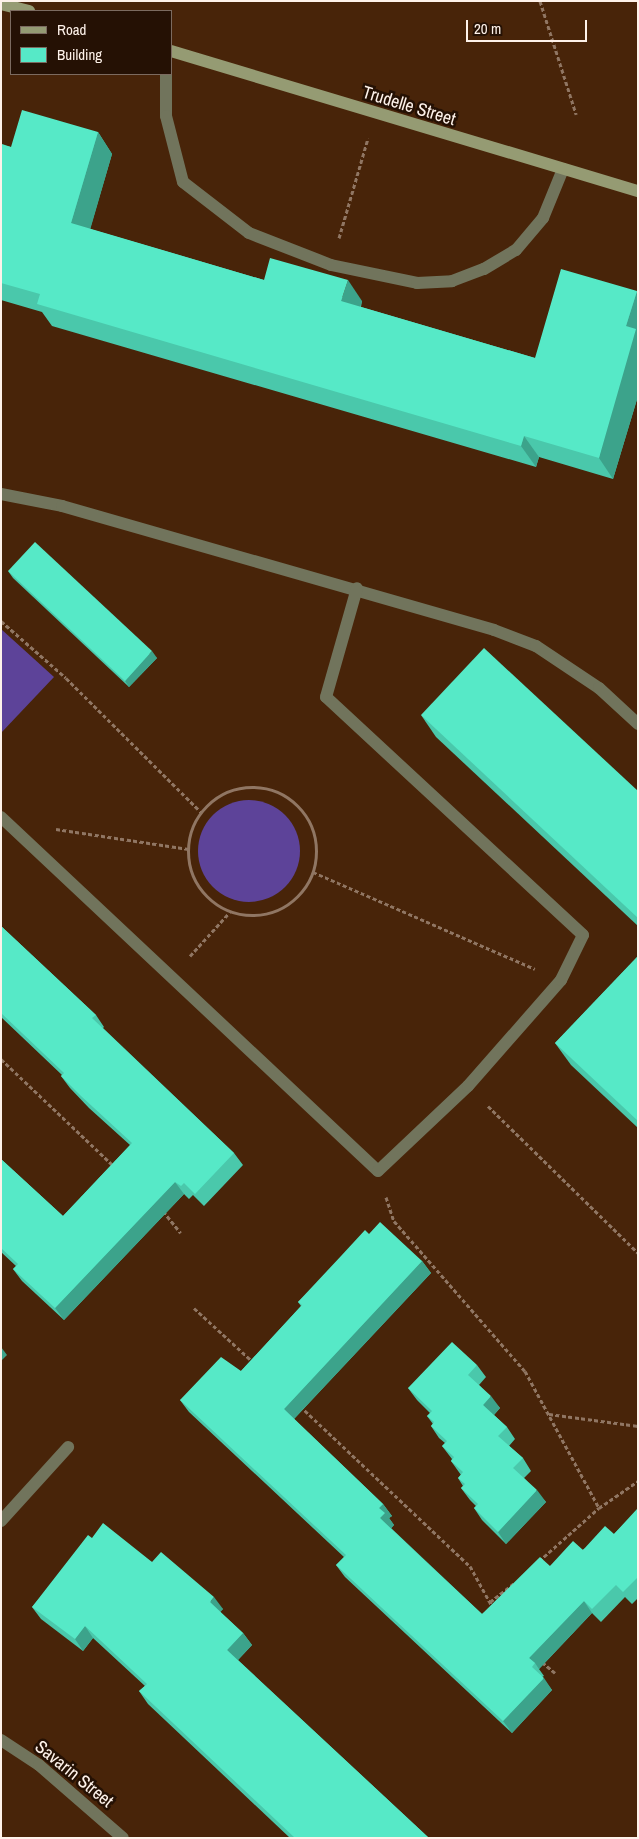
<!DOCTYPE html>
<html>
<head>
<meta charset="utf-8">
<style>
	body { margin:0 }
	#map { position:relative; width:639px; height:1839px; overflow:hidden; background:#482409; font-family:"Archivo Narrow",sans-serif }
	div>[style] { position:absolute }
	.green>* { inset:0; background:#5d4399 }
	.round { border-radius:50% }
	.path>* { height:3px; margin-top:-1.5px; transform-origin:0; background:repeating-linear-gradient(90deg,#907663 0 4px,transparent 0 6.5px) }
	.path>.ring { margin:-1.5px; padding:0; box-sizing:content-box; background:none; border:3px solid #907663; border-radius:50% }
	.lane>* { height:12px; margin:-6px; padding:0 6px; transform-origin:6px; border-radius:6px; background:#71745c }
	.street>* { height:12px; margin:-6px; padding:0 6px; transform-origin:6px; border-radius:6px; background:#71745c }
	.secondary>* { height:12px; margin:-6px; padding:0 6px; transform-origin:6px; border-radius:6px; background:#959b73 }
	.wall>* { inset:0; background:#4ac8ab }
	.shaded-wall>* { inset:0; background:#3ca38b }
	.building>* { inset:0; background:#56e9c7 }
	span { translate:-50% -50%; white-space:nowrap; text-align:center; line-height:1.15; -webkit-text-stroke:5px #251104; paint-order:stroke }
	.street-label { font-size:18px; color:#fef2ea }
	.frame { position:absolute; inset:0; border:2px solid #fef2ea; pointer-events:none }
	.legend { position:absolute; left:10px; top:10px; width:162px; height:65px; box-sizing:border-box; background:#251104; border:1px solid #7c6b60; margin:0; padding:6px 9px; list-style:none; font-size:15px; color:#fef2ea }
	.legend li { display:flex; align-items:center; gap:10px; height:25px }
	.legend b { width:25px; border:1px solid #7c6b60 }
	.scale { position:absolute; left:466px; top:20px; width:121px; height:22px; box-sizing:border-box; border:2px solid #fef2ea; border-top:0; padding-left:6px; font-size:15px; line-height:18px; white-space:nowrap; color:#fef2ea; -webkit-text-stroke:4px #251104; paint-order:stroke }
</style>
</head>
<body>
<div id="map">
	<div class="green">
		<i style="clip-path:polygon(1px 629px,54px 677px,1px 733px)"></i>
		<i class="round" style="left:198px;top:800px;width:102px;height:102px"></i>
	</div>
	<div class="path">
		<i style="left:540px;top:1px;width:119px;rotate:72.3deg"></i>
		<i style="left:339px;top:238px;width:104px;rotate:-73.8deg"></i>
		<i style="left:1px;top:621px;width:86px;rotate:41.2deg"></i>
		<i style="left:66px;top:678px;width:190px;rotate:44.8deg"></i>
		<i class="ring" style="left:188px;top:787px;width:125px;height:125px"></i>
		<i style="left:56px;top:829px;width:134px;rotate:8.6deg"></i>
		<i style="left:313px;top:872px;width:242px;rotate:23.6deg"></i>
		<i style="left:190px;top:956px;width:59px;rotate:-47.7deg"></i>
		<i style="left:1px;top:1059px;width:157px;rotate:43.5deg"></i>
		<i style="left:488px;top:1106px;width:210px;rotate:44.4deg"></i>
		<i style="left:386px;top:1197px;width:25px;rotate:72deg"></i>
		<i style="left:394px;top:1221px;width:199px;rotate:48.9deg"></i>
		<i style="left:525px;top:1371px;width:156px;rotate:61.6deg"></i>
		<i style="left:163px;top:1211px;width:28px;rotate:51deg"></i>
		<i style="left:194px;top:1308px;width:81px;rotate:42.5deg"></i>
		<i style="left:300px;top:1406px;width:233px;rotate:43.3deg"></i>
		<i style="left:470px;top:1566px;width:48px;rotate:61.3deg"></i>
		<i style="left:549px;top:1414px;width:90px;rotate:7.7deg"></i>
		<i style="left:539px;top:1561px;width:80px;rotate:-41.5deg"></i>
		<i style="left:599px;top:1508px;width:47px;rotate:-34.7deg"></i>
		<i style="left:490px;top:1602px;width:31px;rotate:-38deg"></i>
		<i style="left:542px;top:1662px;width:17px;rotate:40deg"></i>
	</div>
	<div class="lane">
		<i style="left:166px;top:74px;width:42px;rotate:90deg"></i>
		<i style="left:166px;top:116px;width:68px;rotate:75.6deg"></i>
		<i style="left:183px;top:182px;width:83px;rotate:37.7deg"></i>
		<i style="left:249px;top:233px;width:88px;rotate:21.3deg"></i>
		<i style="left:331px;top:265px;width:88px;rotate:11.8deg"></i>
		<i style="left:417px;top:283px;width:35px;rotate:-3deg"></i>
		<i style="left:452px;top:281px;width:34px;rotate:-21deg"></i>
		<i style="left:484px;top:269px;width:37px;rotate:-31deg"></i>
		<i style="left:516px;top:250px;width:42px;rotate:-49.8deg"></i>
		<i style="left:543px;top:218px;width:53px;rotate:-67.8deg"></i>
		<i style="left:1px;top:494px;width:62px;rotate:11.1deg"></i>
		<i style="left:62px;top:506px;width:449px;rotate:16deg"></i>
		<i style="left:494px;top:630px;width:45px;rotate:20.9deg"></i>
		<i style="left:536px;top:646px;width:76px;rotate:33.7deg"></i>
		<i style="left:599px;top:688px;width:53px;rotate:42.7deg"></i>
		<i style="left:1px;top:817px;width:517px;rotate:43.2deg"></i>
		<i style="left:378px;top:1171px;width:124px;rotate:-43.4deg"></i>
		<i style="left:468px;top:1086px;width:141px;rotate:-48.7deg"></i>
		<i style="left:561px;top:980px;width:50px;rotate:-63.9deg"></i>
		<i style="left:583px;top:935px;width:350px;rotate:-137.2deg"></i>
		<i style="left:326px;top:697px;width:113px;rotate:-74.1deg"></i>
	</div>
	<div class="street">
		<i style="left:1px;top:1521px;width:100px;rotate:-47.8deg"></i>
		<i style="left:1px;top:1740px;width:45px;rotate:33.3deg"></i>
		<i style="left:39px;top:1765px;width:111px;rotate:41deg"></i>
	</div>
	<div class="secondary">
		<i style="left:1px;top:4px;width:29px;rotate:14deg"></i>
		<i style="left:171px;top:51px;width:488px;rotate:16.7deg"></i>
	</div>
	<div class="wall">
		<i style="clip-path:polygon(98px 132px,112px 154px,90px 229px,264px 280px,362px 301px,361px 307px,535px 358px,637px 291px,638px 292px,638px 396px,613px 479px,539px 457px,536px 467px,52px 326px,42px 312px,1px 300px,1px 145px,11px 147px)"></i>
		<i style="clip-path:polygon(8px 571px,157px 658px,129px 687px,13px 578px)"></i>
		<i style="clip-path:polygon(421px 715px,638px 791px,638px 926px,436px 737px)"></i>
		<i style="clip-path:polygon(1px 926px,96px 1015px,104px 1027px,103px 1028px,234px 1153px,243px 1165px,204px 1206px,193px 1195px,189px 1199px,184px 1194px,64px 1320px,22px 1281px,13px 1269px,16px 1266px,1px 1252px,1px 1159px,63px 1216px,130px 1145px,89px 1108px,70px 1088px,61px 1076px,62px 1075px,1px 1017px)"></i>
		<i style="clip-path:polygon(638px 956px,638px 1128px,571px 1065px,555px 1043px)"></i>
		<i style="clip-path:polygon(369px 1234px,422px 1261px,431px 1273px,294px 1419px,383px 1504px,392px 1516px,389px 1518px,394px 1525px,391px 1528px,482px 1614px,550px 1566px,614px 1534px,638px 1510px,638px 1598px,632px 1604px,625px 1597px,601px 1622px,592px 1613px,539px 1669px,544px 1676px,542px 1677px,552px 1690px,512px 1733px,345px 1577px,336px 1565px,344px 1557px,189px 1412px,180px 1400px,241px 1371px,301px 1306px,298px 1302px)"></i>
		<i style="clip-path:polygon(477px 1365px,486px 1377px,479px 1385px,500px 1408px,494px 1415px,507px 1427px,515px 1439px,509px 1446px,523px 1458px,531px 1471px,524px 1478px,546px 1502px,506px 1544px,482px 1520px,474px 1508px,476px 1506px,470px 1500px,461px 1488px,463px 1486px,458px 1478px,461px 1475px,451px 1461px,452px 1459px,442px 1446px,445px 1443px,439px 1438px,431px 1426px,433px 1424px,427px 1416px,430px 1413px,417px 1400px,408px 1388px)"></i>
		<i style="clip-path:polygon(92px 1538px,152px 1562px,223px 1609px,220px 1612px,243px 1633px,252px 1645px,238px 1660px,429px 1838px,290px 1838px,148px 1704px,139px 1691px,145px 1686px,93px 1638px,83px 1651px,41px 1619px,32px 1607px)"></i>
	</div>
	<div class="shaded-wall">
		<i style="clip-path:polygon(98px 132px,112px 154px,86px 244px,71px 223px)"></i>
		<i style="clip-path:polygon(348px 280px,362px 301px,356px 322px,341px 301px)"></i>
		<i style="clip-path:polygon(637px 291px,638px 292px,638px 396px,613px 479px,599px 458px,626px 326px)"></i>
		<i style="clip-path:polygon(524px 436px,539px 457px,536px 467px,521px 446px)"></i>
		<i style="clip-path:polygon(152px 651px,157px 658px,129px 687px,125px 681px)"></i>
		<i style="clip-path:polygon(175px 1182px,184px 1194px,64px 1320px,55px 1308px)"></i>
		<i style="clip-path:polygon(422px 1261px,431px 1273px,292px 1421px,284px 1409px)"></i>
		<i style="clip-path:polygon(1px 1347px,7px 1355px,1px 1361px)"></i>
		<i style="clip-path:polygon(491px 1396px,500px 1408px,492px 1417px,483px 1405px)"></i>
		<i style="clip-path:polygon(537px 1490px,546px 1502px,506px 1544px,498px 1532px)"></i>
		<i style="clip-path:polygon(383px 1504px,392px 1516px,389px 1518px,394px 1525px,389px 1531px,380px 1518px,379px 1508px)"></i>
		<i style="clip-path:polygon(214px 1597px,223px 1609px,218px 1614px,210px 1602px)"></i>
		<i style="clip-path:polygon(584px 1601px,592px 1613px,539px 1669px,535px 1663px,529px 1658px)"></i>
		<i style="clip-path:polygon(85px 1626px,93px 1638px,83px 1651px,75px 1639px)"></i>
		<i style="clip-path:polygon(243px 1633px,252px 1645px,236px 1662px,227px 1650px)"></i>
		<i style="clip-path:polygon(544px 1678px,552px 1690px,512px 1733px,503px 1721px)"></i>
	</div>
	<div class="building">
		<i style="clip-path:polygon(22px 110px,98px 132px,71px 223px,264px 280px,270px 258px,348px 280px,341px 301px,535px 358px,561px 269px,637px 291px,626px 326px,636px 329px,599px 458px,524px 436px,521px 446px,37px 304px,40px 294px,1px 283px,1px 145px,2px 144px,11px 147px)"></i>
		<i style="clip-path:polygon(35px 542px,152px 651px,125px 681px,8px 571px)"></i>
		<i style="clip-path:polygon(484px 648px,638px 791px,638px 918px,421px 715px)"></i>
		<i style="clip-path:polygon(1px 926px,96px 1015px,92px 1018px,234px 1153px,195px 1194px,184px 1183px,181px 1186px,175px 1182px,55px 1308px,13px 1269px,18px 1264px,1px 1248px,1px 1159px,63px 1216px,132px 1143px,81px 1096px,61px 1076px,64px 1073px,1px 1013px)"></i>
		<i style="clip-path:polygon(638px 956px,638px 1121px,555px 1043px)"></i>
		<i style="clip-path:polygon(380px 1222px,422px 1261px,284px 1409px,383px 1504px,379px 1508px,385px 1513px,380px 1518px,422px 1558px,482px 1614px,540px 1557px,550px 1566px,573px 1541px,583px 1550px,605px 1526px,614px 1534px,637px 1509px,638px 1510px,638px 1577px,623px 1592px,616px 1585px,592px 1609px,584px 1601px,529px 1658px,535px 1663px,532px 1667px,544px 1678px,503px 1721px,336px 1565px,346px 1555px,180px 1400px,221px 1357px,241px 1371px,302px 1305px,298px 1302px,341px 1256px,365px 1230px,369px 1234px)"></i>
		<i style="clip-path:polygon(452px 1342px,477px 1365px,468px 1375px,491px 1396px,483px 1405px,507px 1427px,498px 1436px,523px 1458px,513px 1468px,537px 1490px,498px 1532px,474px 1508px,478px 1504px,461px 1488px,465px 1484px,458px 1478px,463px 1472px,451px 1461px,454px 1457px,442px 1446px,447px 1441px,431px 1426px,434px 1422px,427px 1416px,432px 1411px,408px 1388px)"></i>
		<i style="clip-path:polygon(103px 1523px,152px 1562px,161px 1552px,214px 1597px,210px 1602px,243px 1633px,227px 1650px,429px 1838px,295px 1838px,139px 1691px,147px 1684px,85px 1626px,75px 1639px,32px 1607px,88px 1535px,92px 1538px)"></i>
	</div>
	<div class="street-label">
		<span style="left:409px;top:106px;rotate:17deg">Trudelle Street</span>
		<span style="left:74px;top:1774px;rotate:39deg">Savarin Street</span>
	</div>
	<div class="frame"></div>
	<ul class="legend">
	<li><b style="height:6px;background:#959b73"></b>Road</li>
	<li><b style="height:14px;background:#56e9c7"></b>Building</li>
	</ul>
	<div class="scale">20 m</div>
</div>
</body>
</html>
